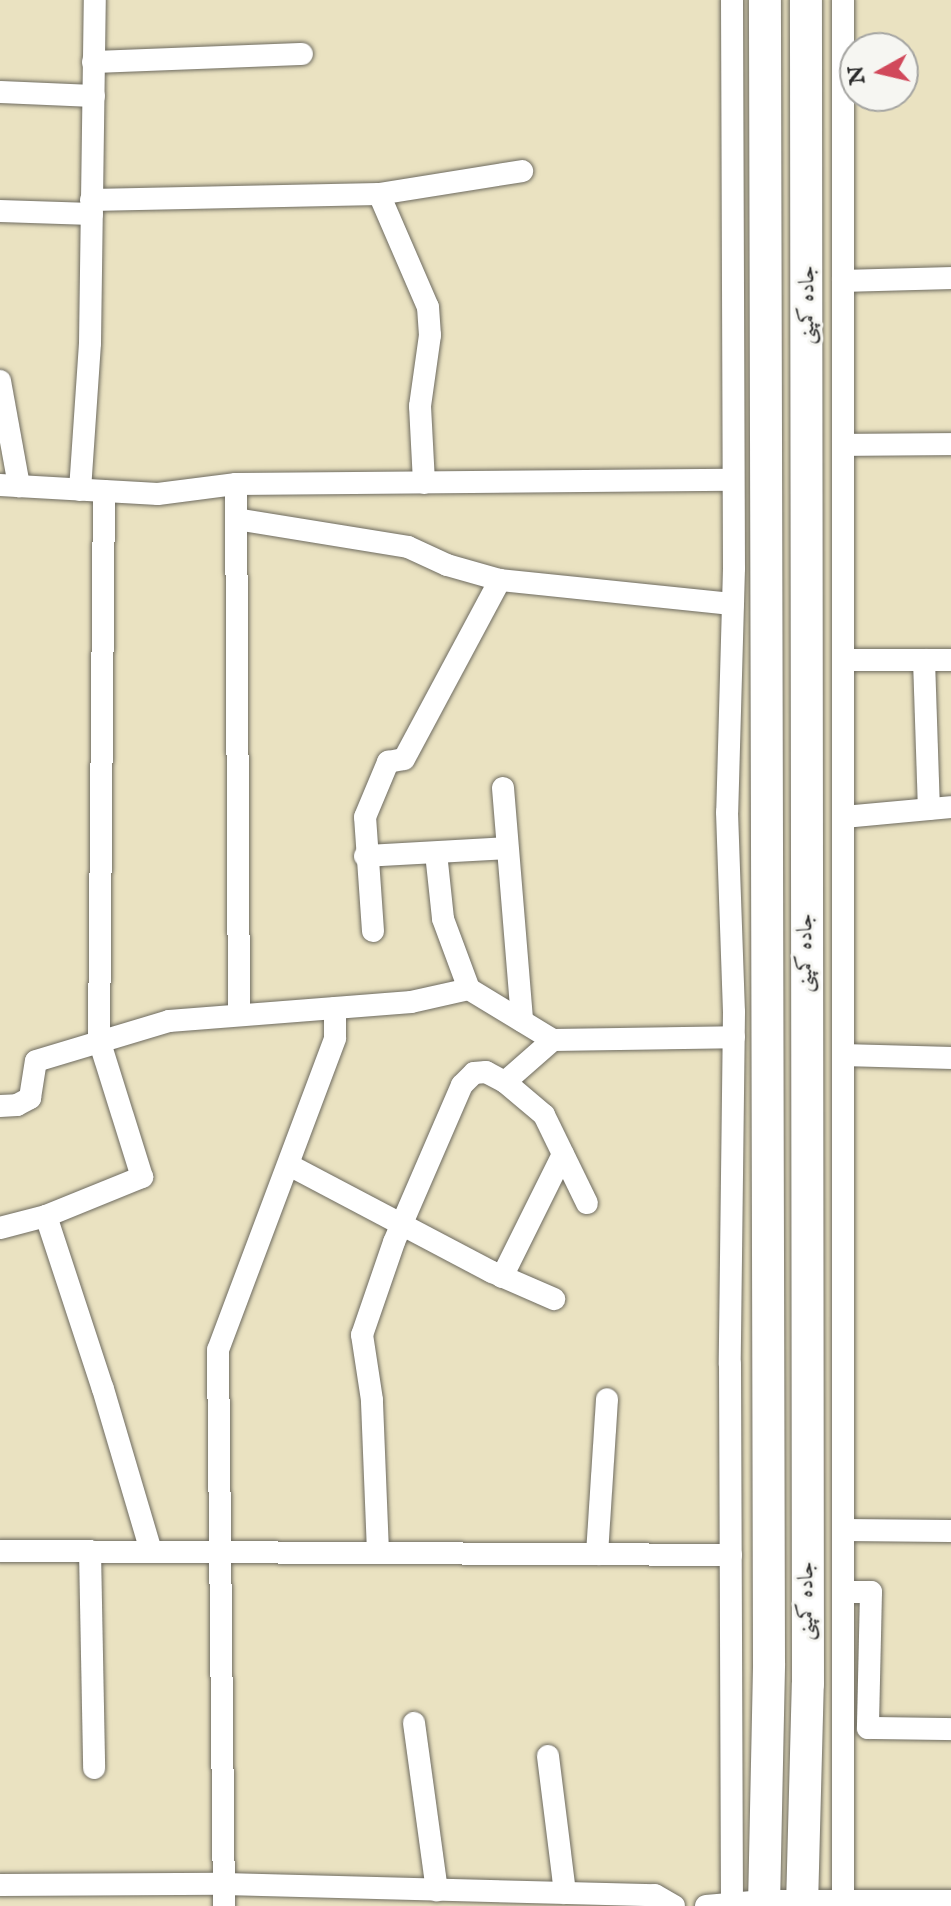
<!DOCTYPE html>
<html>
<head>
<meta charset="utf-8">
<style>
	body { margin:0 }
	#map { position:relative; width:951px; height:1906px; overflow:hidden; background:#eae2c1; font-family:"IM FELL English",Amiri,serif }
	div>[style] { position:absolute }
	.roads { filter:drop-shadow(0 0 2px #6e6b60) drop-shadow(0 0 2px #6e6b60) }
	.minor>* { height:22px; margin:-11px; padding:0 11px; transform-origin:11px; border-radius:11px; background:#fff }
	.highway>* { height:32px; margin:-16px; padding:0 16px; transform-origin:16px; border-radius:16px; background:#fff }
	span { translate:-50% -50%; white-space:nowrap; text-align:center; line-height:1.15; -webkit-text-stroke:6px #f6f6f2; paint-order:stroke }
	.street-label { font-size:22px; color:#2b2b2b }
	.north { position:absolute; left:839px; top:32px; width:80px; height:80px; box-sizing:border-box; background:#f6f6f2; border:2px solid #a5a5a2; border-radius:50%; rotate:262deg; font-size:22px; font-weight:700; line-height:32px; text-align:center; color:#2b2b2b }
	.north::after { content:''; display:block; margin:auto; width:28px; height:36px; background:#d1495b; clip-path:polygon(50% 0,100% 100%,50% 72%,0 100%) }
</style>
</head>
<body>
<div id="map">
	<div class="roads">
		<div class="minor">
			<i style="left:732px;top:0;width:568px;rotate:89.8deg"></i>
			<i style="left:734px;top:568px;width:244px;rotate:91.6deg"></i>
			<i style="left:727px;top:812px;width:200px;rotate:88deg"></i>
			<i style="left:734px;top:1012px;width:352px;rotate:90.7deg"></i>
			<i style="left:730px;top:1364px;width:542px;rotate:89.79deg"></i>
			<i style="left:93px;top:62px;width:209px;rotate:-2.2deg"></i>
			<i style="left:0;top:92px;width:94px;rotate:2.4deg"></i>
			<i style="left:379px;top:194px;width:123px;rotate:66.6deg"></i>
			<i style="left:428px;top:307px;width:28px;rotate:86deg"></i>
			<i style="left:430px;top:335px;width:72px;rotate:98deg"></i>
			<i style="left:420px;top:406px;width:77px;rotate:87deg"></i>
			<i style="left:91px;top:200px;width:288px;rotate:-1.2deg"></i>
			<i style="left:379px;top:194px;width:145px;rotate:-9.1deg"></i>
			<i style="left:0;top:211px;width:92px;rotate:1.9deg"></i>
			<i style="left:843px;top:281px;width:108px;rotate:-1.6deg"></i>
			<i style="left:0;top:381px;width:107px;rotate:79.7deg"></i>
			<i style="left:843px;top:445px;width:108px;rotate:-0.5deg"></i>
			<i style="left:236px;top:484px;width:530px;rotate:89.68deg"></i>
			<i style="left:0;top:485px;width:158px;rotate:3.3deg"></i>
			<i style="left:158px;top:494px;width:79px;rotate:-7.3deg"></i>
			<i style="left:236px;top:484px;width:496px;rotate:-0.5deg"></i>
			<i style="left:80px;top:490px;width:147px;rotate:-86.1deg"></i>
			<i style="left:90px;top:343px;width:343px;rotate:-89.2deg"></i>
			<i style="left:236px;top:519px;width:174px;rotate:9.2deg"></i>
			<i style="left:408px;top:547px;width:43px;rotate:24.8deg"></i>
			<i style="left:447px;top:565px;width:55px;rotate:15.8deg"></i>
			<i style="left:500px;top:580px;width:234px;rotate:5.9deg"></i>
			<i style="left:843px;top:660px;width:108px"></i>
			<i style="left:924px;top:660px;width:149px;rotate:88.1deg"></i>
			<i style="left:503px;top:788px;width:234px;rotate:85.3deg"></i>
			<i style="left:844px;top:817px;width:107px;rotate:-5.3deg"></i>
			<i style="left:436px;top:853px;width:66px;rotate:83.9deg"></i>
			<i style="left:443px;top:919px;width:75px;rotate:69.6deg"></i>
			<i style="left:365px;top:856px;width:142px;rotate:-3.2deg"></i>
			<i style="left:373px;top:931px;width:114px;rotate:-94deg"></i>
			<i style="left:365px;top:817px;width:60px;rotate:-67.3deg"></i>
			<i style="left:388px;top:762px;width:16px;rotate:-11deg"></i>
			<i style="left:404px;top:759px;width:203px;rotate:-61.8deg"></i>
			<i style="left:844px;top:1055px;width:107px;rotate:1.6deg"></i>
			<i style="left:505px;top:1082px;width:64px;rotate:-41.2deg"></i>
			<i style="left:0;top:1106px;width:17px;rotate:-3deg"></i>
			<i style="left:17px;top:1105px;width:15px;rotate:-28deg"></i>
			<i style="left:30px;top:1098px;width:37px;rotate:-81deg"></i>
			<i style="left:36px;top:1061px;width:139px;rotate:-16.7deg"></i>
			<i style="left:169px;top:1021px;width:243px;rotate:-4.5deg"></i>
			<i style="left:411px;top:1002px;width:59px;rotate:-12.6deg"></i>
			<i style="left:469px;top:989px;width:98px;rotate:31.3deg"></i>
			<i style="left:553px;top:1040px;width:181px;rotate:-0.9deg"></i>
			<i style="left:289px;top:1165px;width:229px;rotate:27.8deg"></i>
			<i style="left:492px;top:1272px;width:68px;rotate:23.5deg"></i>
			<i style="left:46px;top:1216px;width:182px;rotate:71.8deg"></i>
			<i style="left:103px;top:1389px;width:169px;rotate:73.5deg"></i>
			<i style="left:0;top:1228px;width:48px;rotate:-14.6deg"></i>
			<i style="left:46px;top:1216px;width:104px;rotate:-22.1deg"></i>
			<i style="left:142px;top:1177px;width:144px;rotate:-107.4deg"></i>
			<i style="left:99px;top:1040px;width:549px;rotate:-89.48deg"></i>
			<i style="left:502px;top:1277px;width:137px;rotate:-63.6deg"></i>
			<i style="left:844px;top:1530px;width:107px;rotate:0.5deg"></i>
			<i style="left:0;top:1551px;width:731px;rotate:0.31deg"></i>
			<i style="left:90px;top:1551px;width:217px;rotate:88.9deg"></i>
			<i style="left:378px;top:1552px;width:152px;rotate:-92.3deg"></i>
			<i style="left:372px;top:1400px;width:66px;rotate:-98.7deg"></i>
			<i style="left:362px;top:1335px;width:98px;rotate:-71deg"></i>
			<i style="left:394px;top:1242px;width:171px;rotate:-66.6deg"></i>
			<i style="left:462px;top:1085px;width:17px;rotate:-45deg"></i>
			<i style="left:474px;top:1073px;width:12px;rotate:-5deg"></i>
			<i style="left:486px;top:1072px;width:21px;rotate:28deg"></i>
			<i style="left:505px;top:1082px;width:51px;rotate:40.2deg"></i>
			<i style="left:544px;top:1115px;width:98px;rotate:64deg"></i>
			<i style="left:597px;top:1554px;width:155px;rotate:-86.3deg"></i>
			<i style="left:844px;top:1592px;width:27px"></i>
			<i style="left:871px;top:1592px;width:136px;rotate:91.3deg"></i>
			<i style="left:868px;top:1728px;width:83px;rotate:0.7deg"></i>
			<i style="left:414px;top:1723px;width:169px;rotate:82.2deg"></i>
			<i style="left:548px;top:1756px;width:138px;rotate:82.9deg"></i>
			<i style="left:0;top:1885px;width:224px;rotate:-0.3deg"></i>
			<i style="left:224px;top:1884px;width:431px;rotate:1.5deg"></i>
			<i style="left:655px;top:1895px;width:22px;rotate:30deg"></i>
			<i style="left:224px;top:1906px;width:556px;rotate:-90.62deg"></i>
			<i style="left:218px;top:1350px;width:333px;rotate:-69.4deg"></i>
			<i style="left:335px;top:1038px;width:30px;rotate:-90deg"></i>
			<i style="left:706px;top:1906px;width:58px;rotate:-4.9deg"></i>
			<i style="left:764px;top:1901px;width:187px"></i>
			<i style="left:843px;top:1906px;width:1906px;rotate:-90deg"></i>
		</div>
		<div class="highway">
			<i style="left:764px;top:1906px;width:243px;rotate:-88.8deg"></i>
			<i style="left:769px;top:1663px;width:1663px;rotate:-90.14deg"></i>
			<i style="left:802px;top:1906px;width:222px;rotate:-88.5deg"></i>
			<i style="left:808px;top:1684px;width:1684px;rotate:-90.07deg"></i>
		</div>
	</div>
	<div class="street-label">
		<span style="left:808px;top:305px;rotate:-90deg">جاده کمپنی</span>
		<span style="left:806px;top:953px;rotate:-90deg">جاده کمپنی</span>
		<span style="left:807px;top:1601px;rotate:-90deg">جاده کمپنی</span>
	</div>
	<div class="north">N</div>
</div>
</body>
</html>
